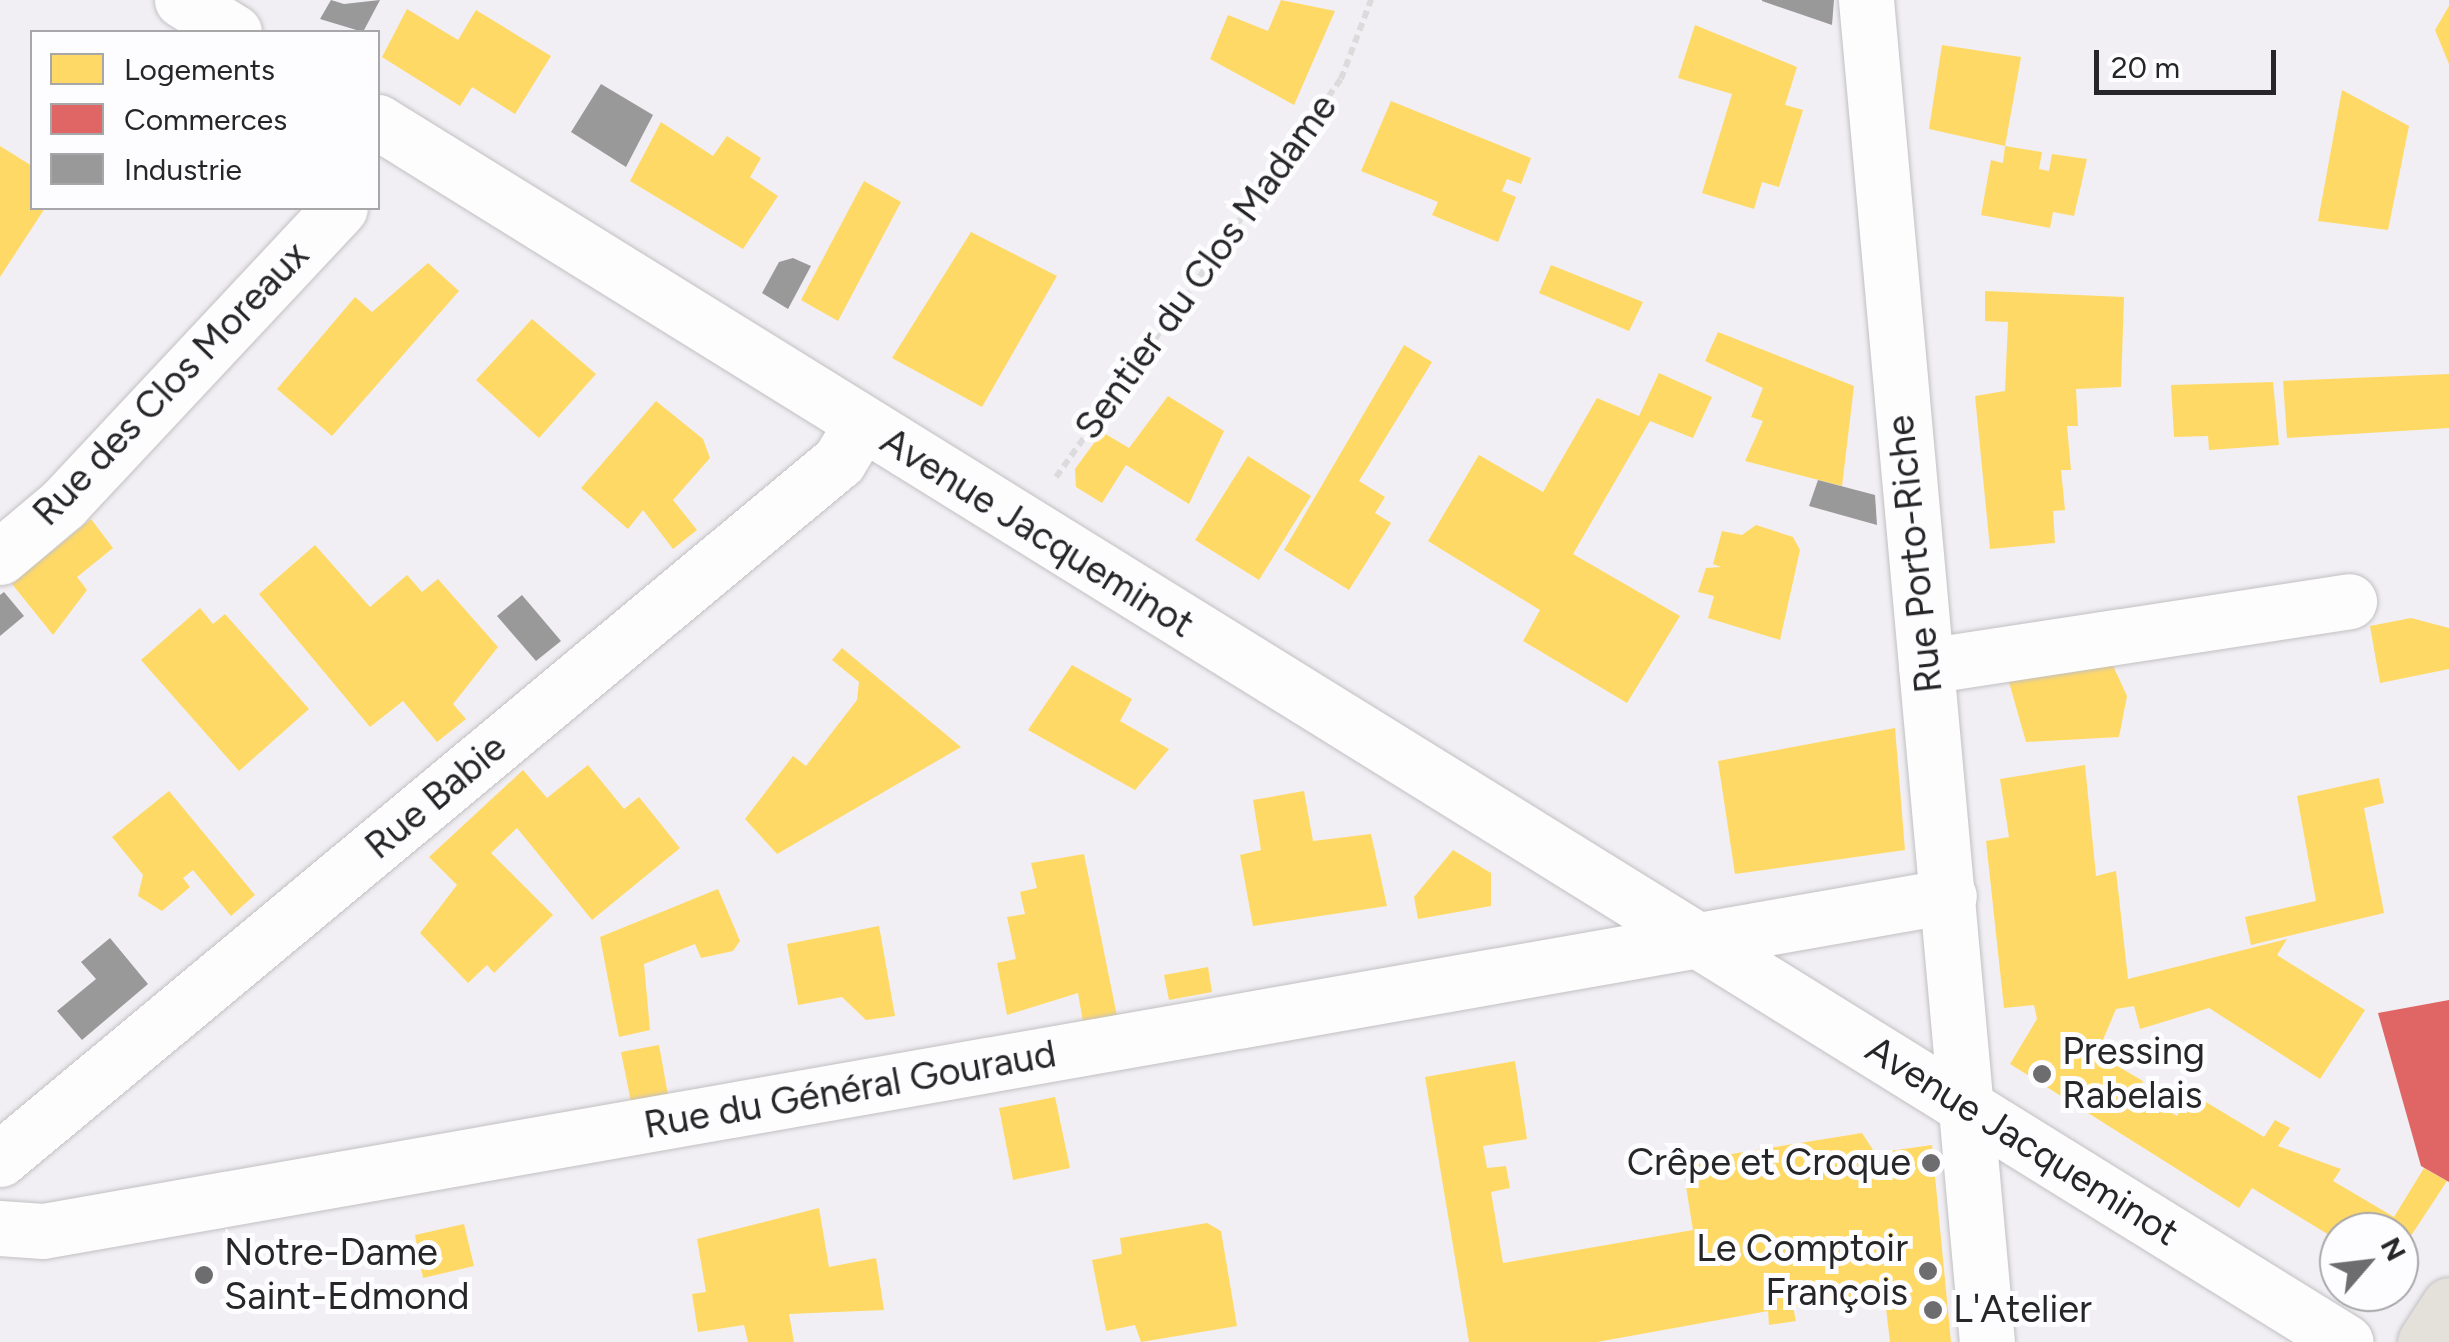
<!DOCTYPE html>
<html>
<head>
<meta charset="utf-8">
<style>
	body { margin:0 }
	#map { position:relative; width:2449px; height:1342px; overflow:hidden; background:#f1eff3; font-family:Figtree,sans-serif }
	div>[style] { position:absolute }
	.homes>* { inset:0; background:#ffd966 }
	.shops>* { inset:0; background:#e06666 }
	.industry>* { inset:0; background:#999 }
	.path>* { height:6px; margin-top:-3px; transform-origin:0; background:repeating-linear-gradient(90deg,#dcdbdc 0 8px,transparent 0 13px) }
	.roads { filter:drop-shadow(0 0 2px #c2c0c3) drop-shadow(0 0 2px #c2c0c3) }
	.minor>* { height:55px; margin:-27.5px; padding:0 27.5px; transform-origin:27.5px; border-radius:27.5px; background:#fdfdfd }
	.major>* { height:55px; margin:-27.5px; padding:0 27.5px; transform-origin:27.5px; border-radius:27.5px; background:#e4e0da }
	.dots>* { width:28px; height:28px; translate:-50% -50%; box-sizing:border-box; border:5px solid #fdfcfe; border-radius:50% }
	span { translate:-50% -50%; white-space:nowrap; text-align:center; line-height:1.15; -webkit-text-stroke:10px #fdfcfe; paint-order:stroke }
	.street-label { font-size:38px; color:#262527 }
	.poi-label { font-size:38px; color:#262527 }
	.left { translate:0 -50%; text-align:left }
	.right { translate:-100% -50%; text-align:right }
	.legend { position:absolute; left:30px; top:30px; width:350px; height:180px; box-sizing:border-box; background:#fdfcfe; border:2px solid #a7a6a8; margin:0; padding:12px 18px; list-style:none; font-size:30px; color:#262527 }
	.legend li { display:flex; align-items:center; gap:20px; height:50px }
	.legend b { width:50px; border:2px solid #a7a6a8 }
	.north { position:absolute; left:2319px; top:1212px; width:100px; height:100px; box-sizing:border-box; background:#fdfcfe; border:2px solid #a7a6a8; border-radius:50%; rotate:62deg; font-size:28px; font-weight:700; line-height:40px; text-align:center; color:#262527 }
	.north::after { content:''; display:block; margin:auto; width:35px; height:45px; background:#6d6c6e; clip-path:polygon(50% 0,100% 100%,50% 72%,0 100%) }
	.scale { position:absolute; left:2094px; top:50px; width:182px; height:45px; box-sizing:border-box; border:5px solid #262527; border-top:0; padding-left:12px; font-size:30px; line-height:35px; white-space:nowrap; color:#262527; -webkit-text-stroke:8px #fdfcfe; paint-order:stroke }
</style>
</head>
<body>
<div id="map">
	<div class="homes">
		<i style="clip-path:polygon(1281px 0,1335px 11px,1294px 105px,1210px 59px,1228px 15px,1268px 31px)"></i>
		<i style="clip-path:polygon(2449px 6px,2449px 64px,2435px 30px)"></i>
		<i style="clip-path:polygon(407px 9px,458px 40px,476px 10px,551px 56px,515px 114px,472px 87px,460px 106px,382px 57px)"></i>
		<i style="clip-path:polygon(1695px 25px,1797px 67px,1785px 105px,1803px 110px,1779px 187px,1762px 182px,1754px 209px,1702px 193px,1732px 94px,1678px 78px)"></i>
		<i style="clip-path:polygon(1942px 45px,2021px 57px,2005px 146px,1929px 129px)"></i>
		<i style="clip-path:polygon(2342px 90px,2409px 126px,2388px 230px,2318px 221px)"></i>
		<i style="clip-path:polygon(1391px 101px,1531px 158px,1521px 184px,1507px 179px,1502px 191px,1516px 197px,1498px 242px,1432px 215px,1438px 202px,1361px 171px)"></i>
		<i style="clip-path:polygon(661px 122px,713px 156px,727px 136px,761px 158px,750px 177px,778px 196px,743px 249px,630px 181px)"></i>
		<i style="clip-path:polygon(0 146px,32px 166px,32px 208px,45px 208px,0 277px)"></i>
		<i style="clip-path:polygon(2005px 146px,2042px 152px,2039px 169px,2049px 171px,2052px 154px,2087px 159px,2074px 216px,2053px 212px,2050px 228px,1981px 215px,1991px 160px,2003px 163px)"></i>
		<i style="clip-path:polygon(864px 181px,901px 202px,838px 321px,801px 300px)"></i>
		<i style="clip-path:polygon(971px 232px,1057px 276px,982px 407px,892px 358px)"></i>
		<i style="clip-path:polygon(428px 263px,459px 291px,332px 436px,277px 389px,355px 297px,372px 312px)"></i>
		<i style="clip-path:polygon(1551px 265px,1643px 302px,1629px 331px,1539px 293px)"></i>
		<i style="clip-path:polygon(1985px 291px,2124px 297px,2121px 387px,2076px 389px,2078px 426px,2067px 426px,2071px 470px,2061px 470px,2065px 510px,2053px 511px,2055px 543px,1990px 549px,1975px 396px,2005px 391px,2008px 322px,1985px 321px)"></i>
		<i style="clip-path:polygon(532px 319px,596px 374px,539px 438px,476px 380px)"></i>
		<i style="clip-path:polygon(1718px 332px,1854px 386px,1842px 486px,1745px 461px,1763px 421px,1751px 417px,1763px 388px,1705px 361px)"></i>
		<i style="clip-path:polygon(1404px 345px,1432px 362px,1359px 481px,1385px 497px,1375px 513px,1391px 523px,1349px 590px,1284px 550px)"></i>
		<i style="clip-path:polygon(1659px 373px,1712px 397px,1693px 438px,1650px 421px,1573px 554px,1680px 616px,1627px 703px,1523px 641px,1540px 610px,1428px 541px,1479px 455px,1543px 492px,1597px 398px,1639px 416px)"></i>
		<i style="clip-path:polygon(2449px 374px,2449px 428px,2287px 438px,2283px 381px)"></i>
		<i style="clip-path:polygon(2273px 382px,2279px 445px,2209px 450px,2208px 436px,2174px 437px,2171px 385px)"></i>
		<i style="clip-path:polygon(1168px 396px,1224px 431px,1189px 504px,1126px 465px,1102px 503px,1076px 487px,1075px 469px,1102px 432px,1129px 448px)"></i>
		<i style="clip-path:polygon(656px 401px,703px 439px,710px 458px,673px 500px,697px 530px,673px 549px,643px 510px,628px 529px,581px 488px)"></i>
		<i style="clip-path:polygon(1248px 456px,1311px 496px,1259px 580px,1195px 540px)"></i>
		<i style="clip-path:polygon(91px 519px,113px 548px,77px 577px,87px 590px,53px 635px,12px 584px)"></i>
		<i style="clip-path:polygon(1756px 525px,1793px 537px,1800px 550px,1780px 640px,1708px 618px,1714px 596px,1698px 592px,1706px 568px,1721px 567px,1713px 564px,1722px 531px,1742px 535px)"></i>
		<i style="clip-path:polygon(315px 545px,370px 607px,407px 575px,422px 592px,438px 579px,498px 647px,453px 704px,466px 719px,437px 742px,403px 701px,370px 727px,259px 594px)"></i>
		<i style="clip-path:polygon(200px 608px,213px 624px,225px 614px,309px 709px,239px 771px,141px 660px)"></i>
		<i style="clip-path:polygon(2411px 618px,2449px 628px,2449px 669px,2380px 683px,2370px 626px)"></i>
		<i style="clip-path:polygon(842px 648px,961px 747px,777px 854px,745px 819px,793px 756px,806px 766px,857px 700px,859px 682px,832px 660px)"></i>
		<i style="clip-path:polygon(2108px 655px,2127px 696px,2119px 737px,2026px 742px,2009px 682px)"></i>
		<i style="clip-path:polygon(1072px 665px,1132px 699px,1120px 721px,1169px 749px,1135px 790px,1028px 730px)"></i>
		<i style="clip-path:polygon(1895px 728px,1905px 850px,1735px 874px,1718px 761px)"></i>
		<i style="clip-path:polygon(588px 765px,624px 809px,639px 797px,680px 848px,592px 920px,517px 828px,491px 853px,553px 915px,494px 973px,487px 965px,468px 983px,420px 933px,457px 885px,429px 857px,523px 770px,547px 798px)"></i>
		<i style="clip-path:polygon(2085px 765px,2096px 876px,2116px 871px,2128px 979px,2287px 939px,2277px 955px,2365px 1010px,2320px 1079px,2209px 1008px,2140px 1029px,2134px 1006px,2116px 1009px,2097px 1054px,2143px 1081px,2138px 1093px,2177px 1116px,2191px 1093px,2264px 1137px,2275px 1120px,2290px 1128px,2278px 1146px,2341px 1169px,2333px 1181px,2394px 1217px,2424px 1168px,2447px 1181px,2399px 1254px,2399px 1232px,2339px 1232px,2339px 1241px,2252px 1188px,2239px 1208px,2010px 1064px,2037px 1019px,2034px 1005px,2004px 1008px,1986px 841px,2009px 837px,2000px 779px)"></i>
		<i style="clip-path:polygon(2379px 778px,2384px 803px,2364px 808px,2384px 913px,2251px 945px,2245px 917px,2316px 901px,2297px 796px)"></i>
		<i style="clip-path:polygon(169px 791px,255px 895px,231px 916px,193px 870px,183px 878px,190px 887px,162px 911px,138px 896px,143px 875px,112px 837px)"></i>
		<i style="clip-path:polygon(1304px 791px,1313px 841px,1371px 834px,1387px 906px,1253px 926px,1240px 855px,1261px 850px,1253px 800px)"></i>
		<i style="clip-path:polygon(1453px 850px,1491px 873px,1491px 906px,1418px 919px,1414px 897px)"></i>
		<i style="clip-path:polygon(1084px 854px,1117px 1016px,1083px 1022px,1078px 993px,1007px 1015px,997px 963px,1016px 959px,1007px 917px,1025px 914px,1020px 892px,1037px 888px,1031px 863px)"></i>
		<i style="clip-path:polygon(718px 889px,740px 941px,733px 951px,701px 958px,695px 944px,644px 964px,650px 1030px,619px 1037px,600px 937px)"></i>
		<i style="clip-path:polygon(879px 926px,895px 1016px,866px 1020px,842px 997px,798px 1005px,787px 944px)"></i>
		<i style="clip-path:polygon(1208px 967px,1212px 992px,1169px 1000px,1164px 975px)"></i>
		<i style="clip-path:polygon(659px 1045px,668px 1095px,631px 1102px,621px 1052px)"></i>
		<i style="clip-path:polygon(1515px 1061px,1527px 1139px,1483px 1146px,1487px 1168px,1506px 1166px,1510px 1188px,1491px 1192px,1503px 1263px,1693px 1230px,1682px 1162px,1862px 1133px,1875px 1153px,1932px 1145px,1951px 1342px,1890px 1342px,1884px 1291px,1793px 1307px,1796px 1321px,1769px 1325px,1768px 1311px,1597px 1342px,1469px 1342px,1425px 1077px)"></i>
		<i style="clip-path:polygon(1055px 1097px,1070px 1168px,1013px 1180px,999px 1108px)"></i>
		<i style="clip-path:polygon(819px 1208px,829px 1267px,876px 1258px,884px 1310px,789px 1314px,794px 1342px,748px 1342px,744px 1325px,698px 1332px,692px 1294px,706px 1292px,697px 1239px)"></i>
		<i style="clip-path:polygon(1207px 1223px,1221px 1231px,1237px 1326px,1141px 1342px,1135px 1325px,1106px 1331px,1092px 1260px,1122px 1254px,1120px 1238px)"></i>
		<i style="clip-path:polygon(464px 1224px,474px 1266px,423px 1278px,415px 1235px)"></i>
	</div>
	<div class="shops">
		<i style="clip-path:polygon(2449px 1000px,2449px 1182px,2421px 1166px,2378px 1013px)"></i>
	</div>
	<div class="industry">
		<i style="clip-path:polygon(331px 0,344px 4px,380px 0,363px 32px,320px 19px)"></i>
		<i style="clip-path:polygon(1762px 0,1834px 0,1832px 25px,1762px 1px)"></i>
		<i style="clip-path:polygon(601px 84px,653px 115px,626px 167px,571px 132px)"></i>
		<i style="clip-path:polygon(793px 258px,811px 266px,788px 309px,762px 293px,779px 262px)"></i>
		<i style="clip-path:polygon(1818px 480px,1875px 495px,1877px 525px,1809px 506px)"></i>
		<i style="clip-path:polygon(4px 592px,24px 616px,0 636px,0 595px)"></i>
		<i style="clip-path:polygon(522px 595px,561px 641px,536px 661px,497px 616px)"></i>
		<i style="clip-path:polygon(110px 938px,148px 984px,82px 1040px,57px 1011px,96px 979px,81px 962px)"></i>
	</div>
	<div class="path">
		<i style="left:1056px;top:477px;width:490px;rotate:-54.4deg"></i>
		<i style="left:1341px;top:79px;width:85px;rotate:-69.2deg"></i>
	</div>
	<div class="roads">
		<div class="minor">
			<i style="left:182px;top:0;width:61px;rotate:31.6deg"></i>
			<i style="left:1866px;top:0;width:1347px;rotate:84.85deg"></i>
			<i style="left:378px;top:122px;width:2315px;rotate:31.8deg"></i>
			<i style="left:0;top:557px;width:82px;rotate:-40.1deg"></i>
			<i style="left:63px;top:504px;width:405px;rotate:-46.9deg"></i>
			<i style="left:1926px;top:666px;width:428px;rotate:-8.7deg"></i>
			<i style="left:0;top:1159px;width:1091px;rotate:-39.76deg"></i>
			<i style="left:839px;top:461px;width:42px;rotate:-58.6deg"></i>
			<i style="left:0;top:1228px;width:43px;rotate:4deg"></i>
			<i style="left:43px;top:1231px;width:1935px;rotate:-9.97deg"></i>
		</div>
		<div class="major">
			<i style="left:2425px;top:1342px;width:44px;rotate:-57deg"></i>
		</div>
	</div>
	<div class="dots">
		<i style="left:2042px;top:1074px;background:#6d6c6e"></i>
		<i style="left:1931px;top:1163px;background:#6d6c6e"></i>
		<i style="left:1928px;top:1271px;background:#6d6c6e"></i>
		<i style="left:204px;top:1275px;background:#6d6c6e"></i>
		<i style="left:1933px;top:1310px;background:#6d6c6e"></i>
	</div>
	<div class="street-label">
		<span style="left:1206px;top:267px;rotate:-54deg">Sentier du Clos Madame</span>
		<span style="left:171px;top:384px;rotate:-46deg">Rue des Clos Moreaux</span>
		<span style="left:1037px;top:533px;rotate:32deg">Avenue Jacqueminot</span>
		<span style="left:1915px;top:554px;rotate:-96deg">Rue Porto-Riche</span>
		<span style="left:436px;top:797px;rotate:-40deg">Rue Babie</span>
		<span style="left:850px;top:1090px;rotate:-10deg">Rue du Général Gouraud</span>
		<span style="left:2022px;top:1141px;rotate:32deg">Avenue Jacqueminot</span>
	</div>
	<div class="poi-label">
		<span class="left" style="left:2062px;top:1074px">Pressing<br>Rabelais</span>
		<span class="right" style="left:1911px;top:1163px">Crêpe et Croque</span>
		<span class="right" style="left:1908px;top:1271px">Le Comptoir<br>François</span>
		<span class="left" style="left:224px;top:1275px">Notre-Dame<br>Saint-Edmond</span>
		<span class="left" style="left:1953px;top:1310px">L'Atelier</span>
	</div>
	<ul class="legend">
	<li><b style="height:28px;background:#ffd966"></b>Logements</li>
	<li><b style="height:28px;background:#e06666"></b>Commerces</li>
	<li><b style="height:28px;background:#999"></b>Industrie</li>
	</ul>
	<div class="north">N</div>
	<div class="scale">20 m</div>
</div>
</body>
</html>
